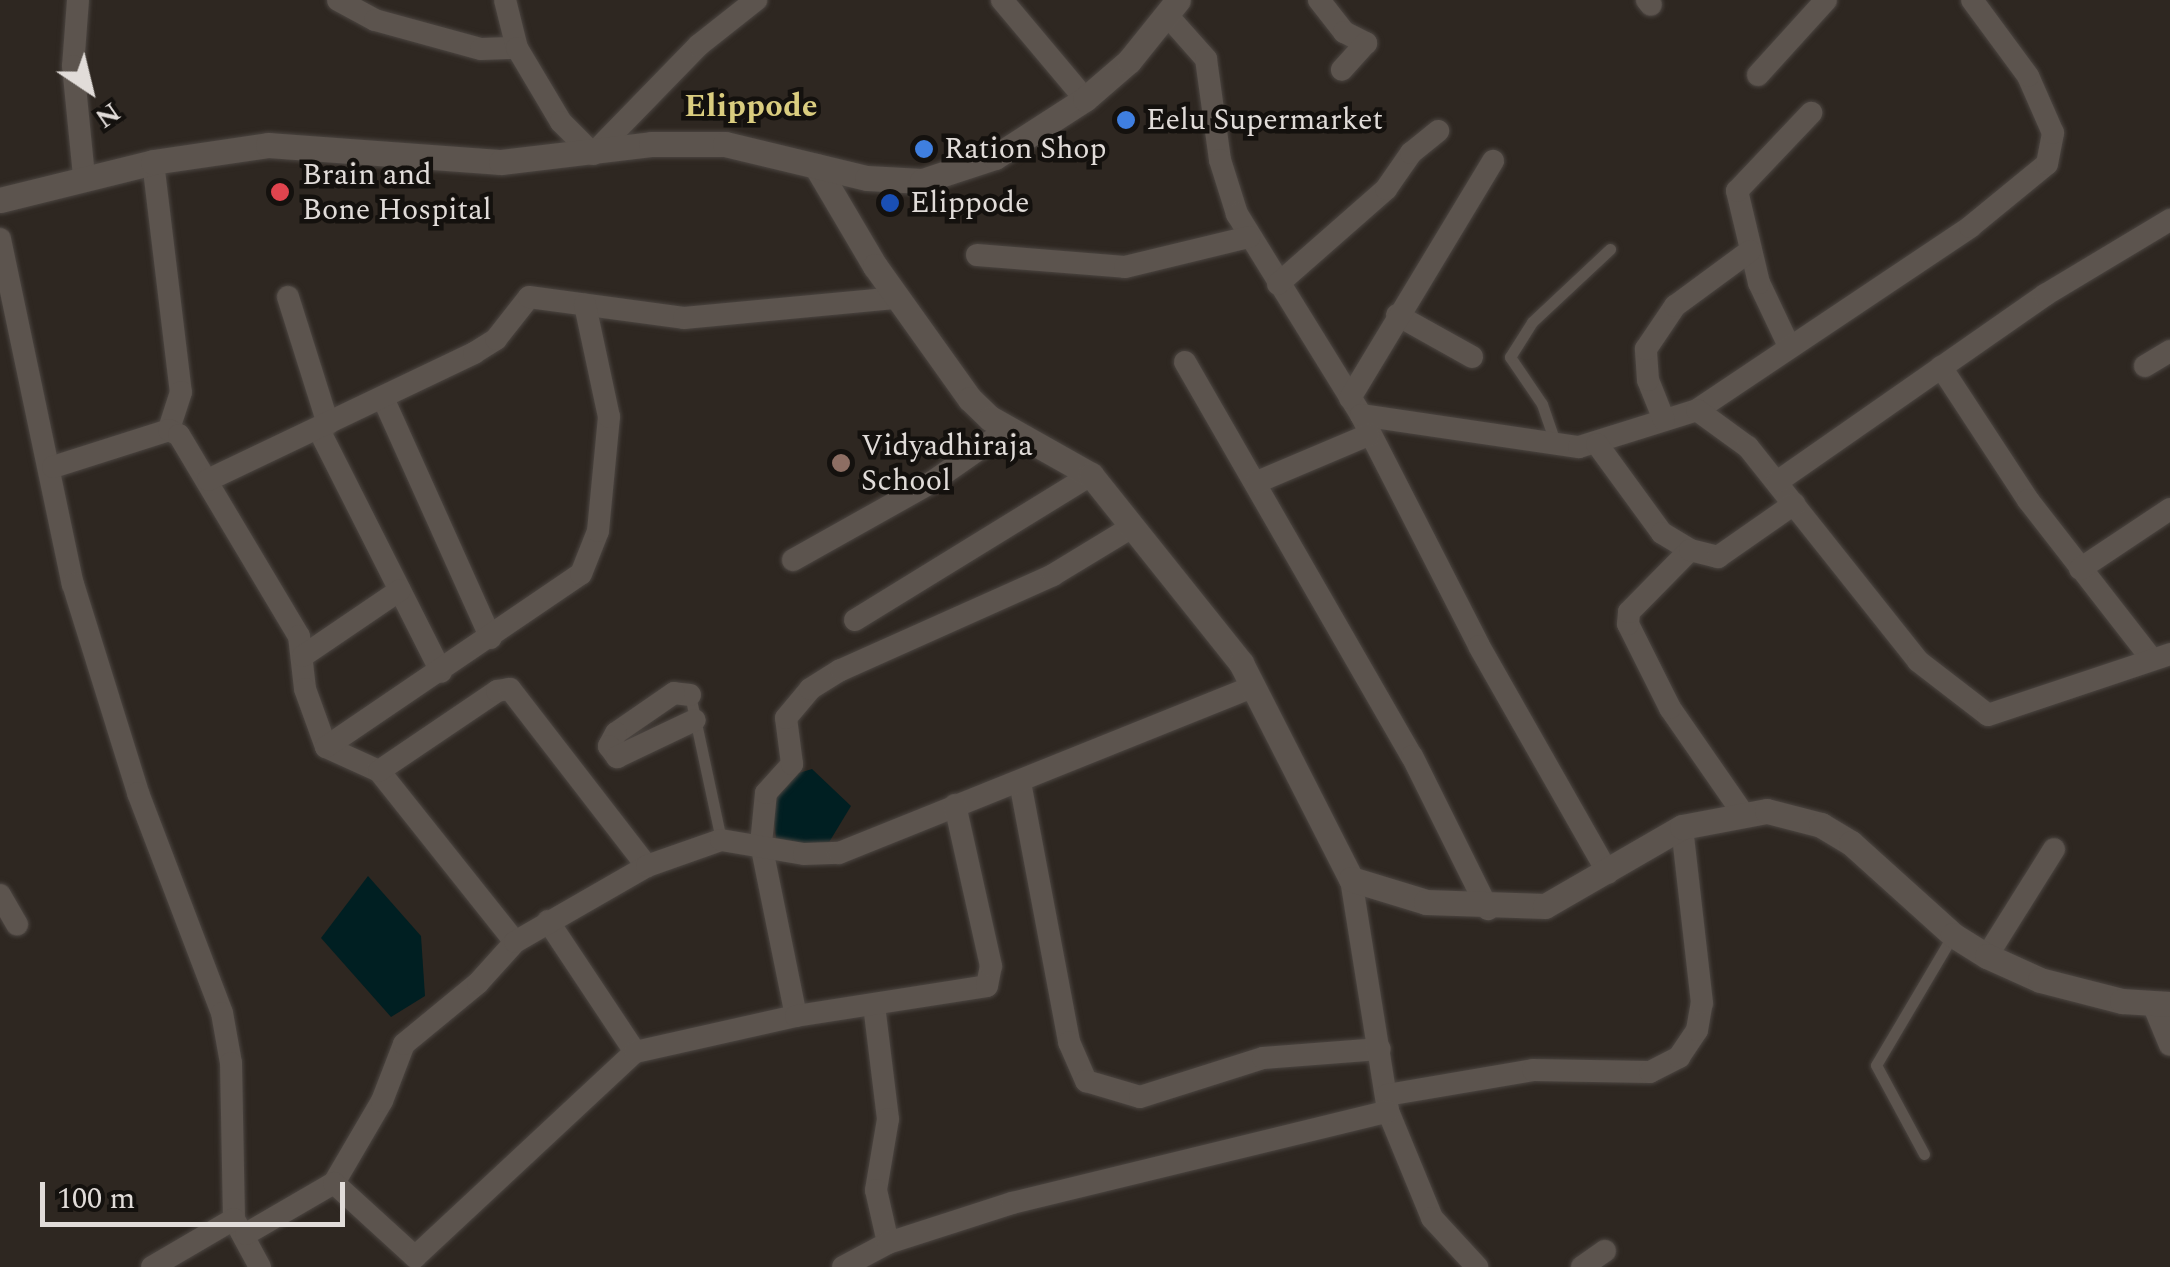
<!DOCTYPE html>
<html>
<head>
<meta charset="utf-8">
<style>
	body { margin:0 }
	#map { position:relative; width:2170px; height:1267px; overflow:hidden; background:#2e2721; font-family:Spectral,serif }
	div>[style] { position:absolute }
	.water>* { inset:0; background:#001f22 }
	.roads { filter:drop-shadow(0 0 2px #4b4541) drop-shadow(0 0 2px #4b4541) }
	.lane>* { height:11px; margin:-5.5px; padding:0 5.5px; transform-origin:5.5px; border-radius:5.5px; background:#5c544e }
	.street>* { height:22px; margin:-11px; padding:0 11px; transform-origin:11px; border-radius:11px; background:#5c544e }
	.secondary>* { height:25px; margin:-12.5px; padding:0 12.5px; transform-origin:12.5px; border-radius:12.5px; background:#5c544e }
	.dots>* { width:28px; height:28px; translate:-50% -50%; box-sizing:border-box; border:5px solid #14110e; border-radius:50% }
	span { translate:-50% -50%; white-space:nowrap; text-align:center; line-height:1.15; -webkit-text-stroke:9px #14110e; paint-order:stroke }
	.poi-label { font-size:30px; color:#e1dcd9 }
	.left { translate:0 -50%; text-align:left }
	.neighbourhood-label { font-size:32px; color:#dacd7f; font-weight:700 }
	.north { position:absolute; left:40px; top:40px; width:100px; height:100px; -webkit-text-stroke:8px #14110e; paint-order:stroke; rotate:145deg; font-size:28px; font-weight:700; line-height:40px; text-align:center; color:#e1dcd9 }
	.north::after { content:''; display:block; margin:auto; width:35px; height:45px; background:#e1dcd9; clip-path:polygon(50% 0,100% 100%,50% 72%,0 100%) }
	.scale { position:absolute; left:40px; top:1182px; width:305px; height:45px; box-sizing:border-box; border:5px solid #e1dcd9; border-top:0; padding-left:12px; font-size:30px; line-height:35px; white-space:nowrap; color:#e1dcd9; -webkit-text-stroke:8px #14110e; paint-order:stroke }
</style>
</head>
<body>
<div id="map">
	<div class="water">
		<i style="clip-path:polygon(812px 769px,851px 806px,828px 844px,777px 845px,771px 796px,789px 776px)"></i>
		<i style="clip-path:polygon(368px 876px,421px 936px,425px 996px,391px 1017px,321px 938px)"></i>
	</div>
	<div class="roads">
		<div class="lane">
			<i style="left:1555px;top:442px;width:40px;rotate:-108.9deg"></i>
			<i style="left:1542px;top:404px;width:57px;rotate:-124.2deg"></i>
			<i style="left:1510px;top:357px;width:41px;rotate:-57.8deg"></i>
			<i style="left:1532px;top:322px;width:107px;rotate:-43.1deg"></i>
			<i style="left:690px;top:695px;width:148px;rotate:77.9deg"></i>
			<i style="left:1924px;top:1154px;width:101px;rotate:-118.3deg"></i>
			<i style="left:1876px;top:1065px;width:151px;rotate:-59.4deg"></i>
		</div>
		<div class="street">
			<i style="left:78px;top:0;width:66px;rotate:94.3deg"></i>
			<i style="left:73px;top:66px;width:112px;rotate:84.3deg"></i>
			<i style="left:338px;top:0;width:42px;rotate:28.4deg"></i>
			<i style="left:375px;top:20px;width:110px;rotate:15.3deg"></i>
			<i style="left:481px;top:49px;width:36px;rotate:-2deg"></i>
			<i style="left:505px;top:0;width:49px;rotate:76deg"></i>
			<i style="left:517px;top:48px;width:86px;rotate:59.3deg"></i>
			<i style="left:561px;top:122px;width:45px;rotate:45deg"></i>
			<i style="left:593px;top:154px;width:152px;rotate:-45.8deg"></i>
			<i style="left:699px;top:45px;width:73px;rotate:-38.3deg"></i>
			<i style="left:1002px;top:0;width:129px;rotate:50deg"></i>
			<i style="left:1319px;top:0;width:41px;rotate:52deg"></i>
			<i style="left:1344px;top:32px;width:25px;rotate:27deg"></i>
			<i style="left:1366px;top:43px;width:36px;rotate:132deg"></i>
			<i style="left:1647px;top:0;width:6px;rotate:51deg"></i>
			<i style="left:1167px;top:15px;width:59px;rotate:48.4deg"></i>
			<i style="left:1206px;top:59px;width:102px;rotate:82.1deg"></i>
			<i style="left:1220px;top:160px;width:57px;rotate:72.5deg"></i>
			<i style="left:1237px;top:214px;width:236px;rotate:58.3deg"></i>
			<i style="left:1361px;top:415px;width:259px;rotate:62.9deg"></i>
			<i style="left:1479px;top:646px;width:261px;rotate:60.4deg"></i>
			<i style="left:1758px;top:75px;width:101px;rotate:-47.8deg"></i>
			<i style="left:153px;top:162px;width:232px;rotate:83.1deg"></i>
			<i style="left:181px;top:392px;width:40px;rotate:108deg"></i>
			<i style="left:0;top:239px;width:353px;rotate:78.1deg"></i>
			<i style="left:73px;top:584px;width:219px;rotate:72.7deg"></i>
			<i style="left:138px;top:793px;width:235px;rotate:69.1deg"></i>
			<i style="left:222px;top:1013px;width:51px;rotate:79.8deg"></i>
			<i style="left:231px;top:1063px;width:156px;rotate:88.9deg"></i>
			<i style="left:234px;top:1219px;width:55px;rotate:61.6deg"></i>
			<i style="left:977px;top:255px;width:148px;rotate:4.6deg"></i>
			<i style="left:1125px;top:267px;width:128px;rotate:-13.6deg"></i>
			<i style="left:1278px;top:284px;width:144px;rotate:-41.3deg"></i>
			<i style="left:1386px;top:189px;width:44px;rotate:-55.2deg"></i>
			<i style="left:1411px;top:153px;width:35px;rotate:-39deg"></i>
			<i style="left:288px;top:297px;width:133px;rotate:72.5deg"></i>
			<i style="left:1397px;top:315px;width:86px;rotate:29.2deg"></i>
			<i style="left:1788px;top:344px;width:68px;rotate:-115.4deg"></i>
			<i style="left:1759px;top:283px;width:95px;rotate:-103.4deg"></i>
			<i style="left:1737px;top:191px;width:108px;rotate:-46.5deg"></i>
			<i style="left:1185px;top:362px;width:455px;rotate:60.1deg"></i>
			<i style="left:1412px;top:756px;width:171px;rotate:63.6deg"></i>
			<i style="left:2145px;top:366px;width:29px;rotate:-31deg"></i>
			<i style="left:1941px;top:367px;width:159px;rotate:56.8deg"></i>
			<i style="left:2028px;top:500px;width:202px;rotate:52.1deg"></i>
			<i style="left:383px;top:398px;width:263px;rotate:65.8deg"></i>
			<i style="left:1350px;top:398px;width:277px;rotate:-58.9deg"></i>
			<i style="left:1697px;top:410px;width:329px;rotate:-33.8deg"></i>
			<i style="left:1970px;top:227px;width:99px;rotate:-39.3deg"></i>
			<i style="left:2047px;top:164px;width:32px;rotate:-79deg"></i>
			<i style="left:2053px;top:133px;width:62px;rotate:-113.7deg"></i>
			<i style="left:2028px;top:76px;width:94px;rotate:-126.4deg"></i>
			<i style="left:1361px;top:415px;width:220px;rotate:8.4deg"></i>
			<i style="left:1579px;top:447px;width:124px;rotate:-17.4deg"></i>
			<i style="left:1697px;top:410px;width:63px;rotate:36deg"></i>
			<i style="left:1748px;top:447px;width:273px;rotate:51.5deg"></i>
			<i style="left:1918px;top:661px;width:88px;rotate:37.6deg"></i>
			<i style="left:1988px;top:715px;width:192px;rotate:-18.5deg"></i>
			<i style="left:1664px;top:420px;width:43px;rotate:-111.8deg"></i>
			<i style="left:1648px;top:380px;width:31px;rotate:-94deg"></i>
			<i style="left:1646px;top:349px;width:52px;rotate:-56deg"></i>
			<i style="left:1675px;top:306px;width:93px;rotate:-36.3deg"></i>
			<i style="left:318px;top:428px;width:273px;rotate:63.2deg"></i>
			<i style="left:1597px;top:444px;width:110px;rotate:53.9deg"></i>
			<i style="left:1662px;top:533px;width:33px;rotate:31deg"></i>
			<i style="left:53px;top:467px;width:122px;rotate:-17.7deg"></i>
			<i style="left:169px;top:430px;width:11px;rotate:27deg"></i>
			<i style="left:179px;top:435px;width:234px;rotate:59.2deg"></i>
			<i style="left:299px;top:636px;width:53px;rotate:83.5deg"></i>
			<i style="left:305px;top:689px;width:62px;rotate:70.1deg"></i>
			<i style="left:326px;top:747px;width:58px;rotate:24.4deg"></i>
			<i style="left:379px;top:771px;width:218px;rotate:51.5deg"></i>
			<i style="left:208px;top:480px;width:295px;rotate:-25.5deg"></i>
			<i style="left:474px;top:353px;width:26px;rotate:-32deg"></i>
			<i style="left:496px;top:339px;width:53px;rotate:-51.8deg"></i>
			<i style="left:529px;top:297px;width:156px;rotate:7.7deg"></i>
			<i style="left:684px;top:318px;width:214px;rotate:-5.4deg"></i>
			<i style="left:1257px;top:482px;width:121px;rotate:-22.9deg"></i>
			<i style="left:1777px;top:482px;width:327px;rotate:-34.9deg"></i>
			<i style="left:2045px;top:295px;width:146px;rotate:-31deg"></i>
			<i style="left:793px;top:560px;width:159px;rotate:-29.3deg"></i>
			<i style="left:932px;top:482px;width:93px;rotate:-34.9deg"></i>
			<i style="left:2080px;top:569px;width:108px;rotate:-33.7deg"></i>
			<i style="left:855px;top:620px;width:277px;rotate:-31.6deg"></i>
			<i style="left:303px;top:656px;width:117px;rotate:-34.2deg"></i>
			<i style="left:690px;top:695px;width:16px;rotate:-173deg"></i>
			<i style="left:674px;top:693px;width:70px;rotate:145.4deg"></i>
			<i style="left:616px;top:733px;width:15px;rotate:118deg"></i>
			<i style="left:609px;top:746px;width:14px;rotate:54deg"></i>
			<i style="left:617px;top:757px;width:86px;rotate:-25.4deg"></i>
			<i style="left:326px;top:747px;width:308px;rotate:-34.2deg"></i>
			<i style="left:581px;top:574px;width:46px;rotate:-68.4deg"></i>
			<i style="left:598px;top:531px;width:115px;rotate:-84.5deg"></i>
			<i style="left:609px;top:417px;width:115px;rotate:-102.1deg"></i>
			<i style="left:379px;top:771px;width:143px;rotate:-34.1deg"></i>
			<i style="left:497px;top:691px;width:13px;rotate:-9deg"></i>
			<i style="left:510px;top:689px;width:224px;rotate:52.3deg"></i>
			<i style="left:1020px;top:782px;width:265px;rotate:79.3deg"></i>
			<i style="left:1069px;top:1042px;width:43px;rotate:66.4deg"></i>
			<i style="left:1086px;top:1081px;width:56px;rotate:16.5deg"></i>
			<i style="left:1140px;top:1097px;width:129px;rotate:-17.6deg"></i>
			<i style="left:1263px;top:1058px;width:117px;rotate:-4.4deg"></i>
			<i style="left:1742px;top:812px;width:126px;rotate:-124.7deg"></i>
			<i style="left:1670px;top:708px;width:94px;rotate:-116.6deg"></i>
			<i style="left:1628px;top:624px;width:12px;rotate:-85deg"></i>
			<i style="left:1629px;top:612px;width:87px;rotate:-45.5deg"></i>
			<i style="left:1690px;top:550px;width:29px;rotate:14deg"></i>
			<i style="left:1718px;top:557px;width:93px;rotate:-34.9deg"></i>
			<i style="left:1351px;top:879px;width:235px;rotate:80.9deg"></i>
			<i style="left:1388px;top:1111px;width:116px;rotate:67.6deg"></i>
			<i style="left:1432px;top:1218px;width:67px;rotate:47.4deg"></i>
			<i style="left:0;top:895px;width:34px;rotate:60deg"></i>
			<i style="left:548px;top:921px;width:157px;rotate:56.4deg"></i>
			<i style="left:1987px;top:956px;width:126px;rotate:-57.9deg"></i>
			<i style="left:2153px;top:1004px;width:44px;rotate:67.5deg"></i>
			<i style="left:874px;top:1005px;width:115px;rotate:83deg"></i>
			<i style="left:888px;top:1119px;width:72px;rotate:99.6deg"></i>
			<i style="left:876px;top:1190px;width:54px;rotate:77.2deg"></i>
			<i style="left:796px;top:1016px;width:176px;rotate:-101.5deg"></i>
			<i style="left:761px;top:844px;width:51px;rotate:-84.4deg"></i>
			<i style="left:766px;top:793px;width:39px;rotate:-48deg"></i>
			<i style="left:792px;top:764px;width:46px;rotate:-97.4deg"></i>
			<i style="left:786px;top:718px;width:38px;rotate:-50deg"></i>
			<i style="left:810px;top:689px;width:36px;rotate:-32deg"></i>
			<i style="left:841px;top:670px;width:232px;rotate:-24.1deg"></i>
			<i style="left:1053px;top:575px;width:92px;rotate:-31.3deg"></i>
			<i style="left:1387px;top:1095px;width:148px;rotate:-9.7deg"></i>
			<i style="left:1533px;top:1070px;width:117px;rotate:1deg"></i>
			<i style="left:1650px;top:1072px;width:33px;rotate:-27deg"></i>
			<i style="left:1679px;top:1057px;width:32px;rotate:-56deg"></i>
			<i style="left:1697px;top:1030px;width:27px;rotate:-80deg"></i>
			<i style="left:1702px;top:1003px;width:177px;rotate:-96.5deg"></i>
			<i style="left:334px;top:1183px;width:95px;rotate:-59.7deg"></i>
			<i style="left:382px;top:1101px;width:61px;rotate:-68.9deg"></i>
			<i style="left:404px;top:1044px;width:96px;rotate:-39.5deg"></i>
			<i style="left:478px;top:983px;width:55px;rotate:-47.9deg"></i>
			<i style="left:515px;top:942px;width:152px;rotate:-29.9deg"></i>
			<i style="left:647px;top:866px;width:78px;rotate:-19.4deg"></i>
			<i style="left:721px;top:840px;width:84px;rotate:9.6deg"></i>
			<i style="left:804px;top:854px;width:35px;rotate:-2deg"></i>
			<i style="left:839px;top:853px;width:447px;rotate:-21.9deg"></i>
			<i style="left:246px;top:1234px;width:102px;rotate:-30.1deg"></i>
			<i style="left:334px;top:1183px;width:110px;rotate:42.4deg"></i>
			<i style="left:415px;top:1257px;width:301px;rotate:-43deg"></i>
			<i style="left:635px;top:1052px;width:165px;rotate:-12.6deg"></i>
			<i style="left:796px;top:1016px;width:193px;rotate:-8.9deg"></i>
			<i style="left:987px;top:986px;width:20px;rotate:-79deg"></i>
			<i style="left:991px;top:966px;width:165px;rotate:-102.6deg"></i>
			<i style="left:152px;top:1267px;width:95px;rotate:-30.3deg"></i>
			<i style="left:843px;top:1267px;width:51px;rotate:-28.1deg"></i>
			<i style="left:888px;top:1243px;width:130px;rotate:-17.9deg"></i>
			<i style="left:1012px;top:1203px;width:387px;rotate:-13.7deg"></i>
			<i style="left:1582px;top:1267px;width:28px;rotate:-35deg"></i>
		</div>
		<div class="secondary">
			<i style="left:816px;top:166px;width:116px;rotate:59.5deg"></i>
			<i style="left:875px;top:266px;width:163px;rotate:54.5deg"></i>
			<i style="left:970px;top:399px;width:28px;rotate:44deg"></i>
			<i style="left:990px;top:418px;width:116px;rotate:29.4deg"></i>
			<i style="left:1091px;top:475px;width:241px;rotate:51.4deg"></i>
			<i style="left:1241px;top:663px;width:242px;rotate:63deg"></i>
			<i style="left:1351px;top:879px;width:78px;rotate:17deg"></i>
			<i style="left:1426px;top:902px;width:119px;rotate:1.9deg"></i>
			<i style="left:1545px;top:906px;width:158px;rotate:-30deg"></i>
			<i style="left:1682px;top:827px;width:86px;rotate:-10.7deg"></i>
			<i style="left:1767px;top:811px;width:56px;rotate:14.5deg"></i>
			<i style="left:1821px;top:825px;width:35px;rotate:31deg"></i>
			<i style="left:1851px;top:843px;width:137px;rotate:42deg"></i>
			<i style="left:1953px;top:935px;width:40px;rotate:32deg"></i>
			<i style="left:1987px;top:956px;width:58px;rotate:24.4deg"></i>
			<i style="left:2040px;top:980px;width:85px;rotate:14.4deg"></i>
			<i style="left:2122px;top:1001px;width:48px;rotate:3.6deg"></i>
			<i style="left:0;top:200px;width:158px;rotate:-13.9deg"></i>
			<i style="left:153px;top:162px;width:116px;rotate:-8.4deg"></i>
			<i style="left:268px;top:145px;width:234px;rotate:4.2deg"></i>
			<i style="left:501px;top:162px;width:151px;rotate:-6.8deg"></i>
			<i style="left:651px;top:144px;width:74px"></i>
			<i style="left:725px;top:144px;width:146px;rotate:13.5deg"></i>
			<i style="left:867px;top:178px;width:55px;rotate:3.1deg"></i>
			<i style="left:922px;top:181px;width:77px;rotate:-18.2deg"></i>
			<i style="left:995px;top:157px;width:107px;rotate:-32.8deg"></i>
			<i style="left:1085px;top:99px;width:58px;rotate:-40.8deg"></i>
			<i style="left:1129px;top:61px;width:78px;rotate:-51.2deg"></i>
		</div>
	</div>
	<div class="dots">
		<i style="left:1126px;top:120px;background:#3f7fe0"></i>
		<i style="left:924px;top:149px;background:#3f7fe0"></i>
		<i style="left:280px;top:192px;background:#e0444e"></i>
		<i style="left:890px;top:203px;background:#1a4fb4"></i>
		<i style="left:841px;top:463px;background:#8d6e63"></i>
	</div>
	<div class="poi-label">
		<span class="left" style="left:1146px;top:120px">Eelu Supermarket</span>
		<span class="left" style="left:944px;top:149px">Ration Shop</span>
		<span class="left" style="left:302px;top:192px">Brain and<br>Bone Hospital</span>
		<span class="left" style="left:910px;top:203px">Elippode</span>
		<span class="left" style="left:861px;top:463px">Vidyadhiraja<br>School</span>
	</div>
	<div class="neighbourhood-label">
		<span style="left:751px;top:107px">Elippode</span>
	</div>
	<div class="north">N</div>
	<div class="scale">100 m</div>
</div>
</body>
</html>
